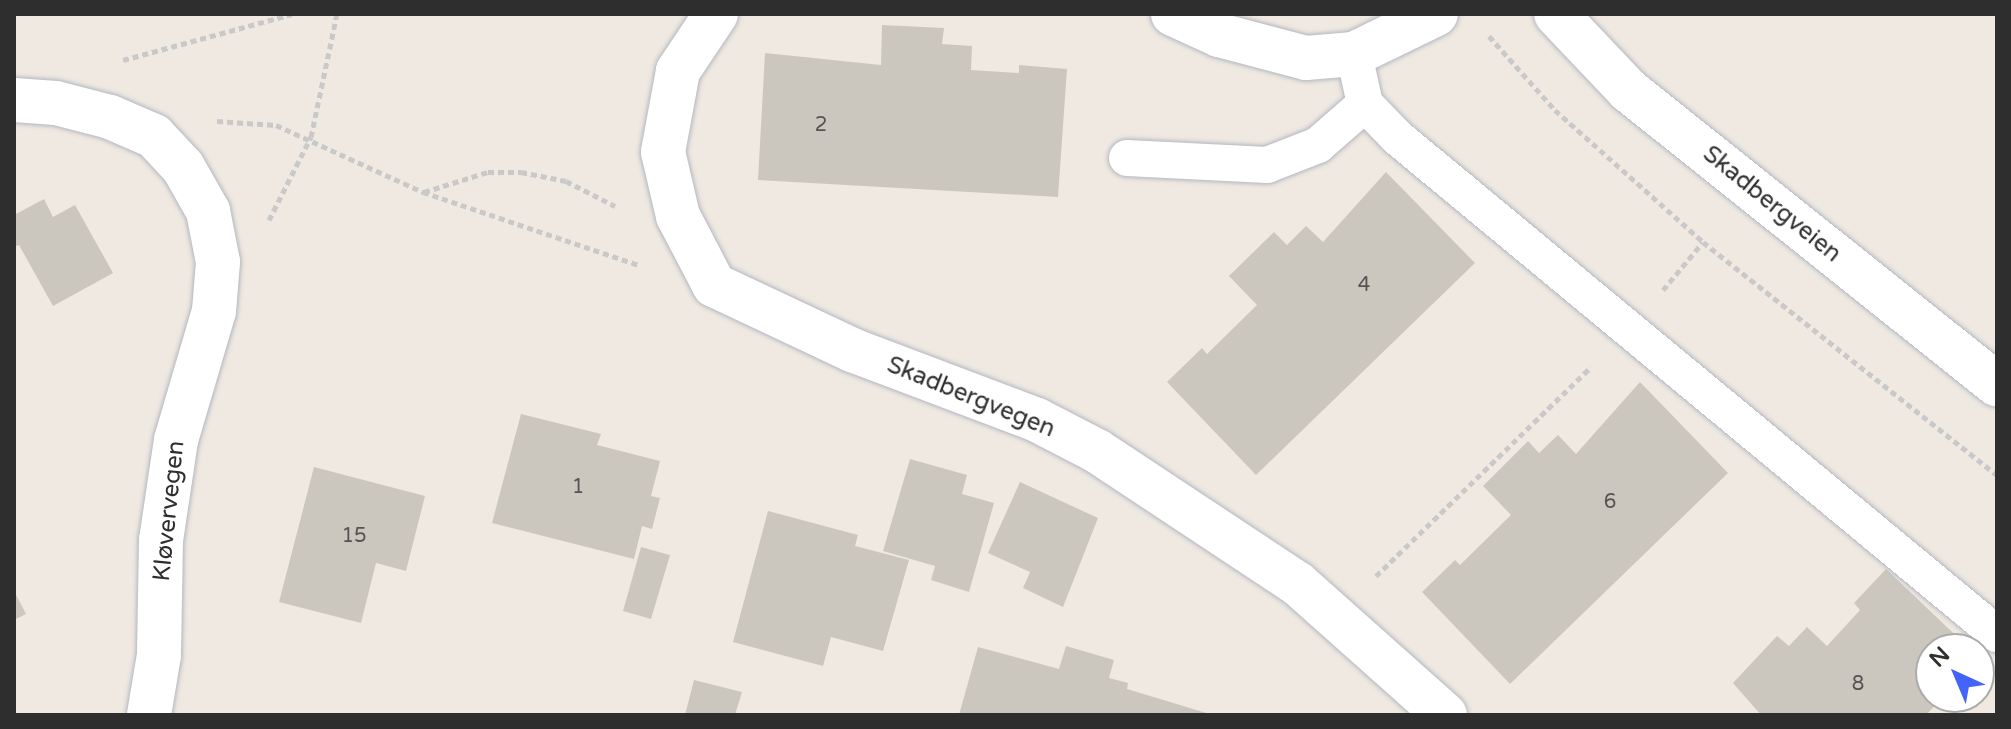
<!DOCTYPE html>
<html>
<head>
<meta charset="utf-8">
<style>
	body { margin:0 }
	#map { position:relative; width:2011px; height:729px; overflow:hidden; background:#efe9e1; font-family:"Varela Round",sans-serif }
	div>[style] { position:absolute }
	.building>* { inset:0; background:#cbc7bf }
	.path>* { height:5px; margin-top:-2.5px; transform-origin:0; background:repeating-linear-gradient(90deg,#c9c9c9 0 6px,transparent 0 10px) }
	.roads { filter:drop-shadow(0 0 2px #b4b7c1) drop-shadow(0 0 2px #b4b7c1) }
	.service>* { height:36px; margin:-18px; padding:0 18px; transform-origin:18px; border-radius:18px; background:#fff }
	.minor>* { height:44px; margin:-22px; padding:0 22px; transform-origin:22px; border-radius:22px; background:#fff }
	.tertiary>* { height:44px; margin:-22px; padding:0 22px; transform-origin:22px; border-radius:22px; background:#fff }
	span { translate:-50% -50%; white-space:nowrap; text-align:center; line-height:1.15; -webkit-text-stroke:6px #fff; paint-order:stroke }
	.number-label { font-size:20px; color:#555452 }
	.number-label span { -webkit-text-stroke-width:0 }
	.street-label { font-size:24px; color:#2e2e2e }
	.frame { position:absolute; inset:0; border:16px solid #2e2e2e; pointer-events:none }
	.north { position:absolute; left:1915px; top:633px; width:80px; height:80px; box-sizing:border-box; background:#fff; border:2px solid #ababab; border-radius:50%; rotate:316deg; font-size:22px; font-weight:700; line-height:32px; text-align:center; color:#2e2e2e }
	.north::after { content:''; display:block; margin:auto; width:28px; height:36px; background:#4264fb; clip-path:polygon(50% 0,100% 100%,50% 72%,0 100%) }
</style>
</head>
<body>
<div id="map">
	<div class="building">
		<i style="clip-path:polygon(882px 25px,944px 28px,942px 44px,972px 46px,971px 70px,1019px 73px,1019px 65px,1067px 69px,1058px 197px,758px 180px,765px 53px,881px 65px)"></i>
		<i style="clip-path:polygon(1386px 172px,1475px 263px,1256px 475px,1167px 382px,1202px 348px,1207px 354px,1257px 305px,1229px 276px,1274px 232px,1287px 245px,1306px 226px,1323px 242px)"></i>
		<i style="clip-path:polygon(44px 199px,53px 217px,75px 205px,113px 273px,53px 306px,19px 245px,14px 247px,14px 215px)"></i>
		<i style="clip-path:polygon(1640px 382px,1728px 473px,1510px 684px,1422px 592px,1455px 560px,1460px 565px,1511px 515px,1483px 486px,1528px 441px,1539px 453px,1558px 435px,1576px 454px)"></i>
		<i style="clip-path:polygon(521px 414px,601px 434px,597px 445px,660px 461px,651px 496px,660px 498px,652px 529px,642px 526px,634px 559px,492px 523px)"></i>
		<i style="clip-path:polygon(910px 459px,967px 475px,962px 494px,994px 503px,969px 592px,931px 580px,935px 566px,883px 551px)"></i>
		<i style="clip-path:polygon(314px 467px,425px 496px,406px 571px,376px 563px,361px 623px,279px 602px)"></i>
		<i style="clip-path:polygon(1020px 482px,1098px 518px,1063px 607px,1023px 588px,1030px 572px,988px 553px)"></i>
		<i style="clip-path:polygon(768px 511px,858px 535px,855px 546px,909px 560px,883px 651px,831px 637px,823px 666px,733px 642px)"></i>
		<i style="clip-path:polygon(641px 547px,670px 555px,651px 619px,623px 611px)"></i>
		<i style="clip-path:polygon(1886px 569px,1970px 649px,1931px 649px,1931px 697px,1943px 697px,1926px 715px,1761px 715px,1733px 683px,1777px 636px,1789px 646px,1807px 627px,1827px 646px,1860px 610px,1854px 603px)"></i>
		<i style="clip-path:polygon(14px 591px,26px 614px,14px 620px)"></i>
		<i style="clip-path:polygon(1066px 646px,1114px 660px,1109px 678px,1128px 683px,1127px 689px,1213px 715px,959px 715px,978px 647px,1059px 669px)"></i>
		<i style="clip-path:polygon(694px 680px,742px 692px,735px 715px,685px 715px)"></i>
	</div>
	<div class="path">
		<i style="left:1489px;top:36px;width:99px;rotate:48.3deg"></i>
		<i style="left:1555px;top:110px;width:198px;rotate:41.7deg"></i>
		<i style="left:1703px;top:242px;width:375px;rotate:38.4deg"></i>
		<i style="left:123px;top:60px;width:175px;rotate:-15.2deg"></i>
		<i style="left:217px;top:121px;width:59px;rotate:3.9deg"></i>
		<i style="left:276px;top:125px;width:162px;rotate:24.5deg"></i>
		<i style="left:423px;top:192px;width:228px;rotate:18.7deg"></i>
		<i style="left:424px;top:192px;width:67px;rotate:-17.4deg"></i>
		<i style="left:488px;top:172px;width:33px"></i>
		<i style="left:521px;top:172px;width:46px;rotate:11.3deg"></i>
		<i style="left:566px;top:181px;width:55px;rotate:27deg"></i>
		<i style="left:269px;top:220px;width:93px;rotate:-63.2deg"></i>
		<i style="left:311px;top:137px;width:126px;rotate:-78.1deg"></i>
		<i style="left:1663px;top:290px;width:62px;rotate:-50.2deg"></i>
		<i style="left:1376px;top:576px;width:300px;rotate:-44.2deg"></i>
	</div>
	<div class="roads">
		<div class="service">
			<i style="left:1354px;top:54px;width:51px;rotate:77.6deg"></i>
			<i style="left:1365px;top:104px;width:47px;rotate:45.9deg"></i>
			<i style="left:1398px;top:138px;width:778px;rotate:39.63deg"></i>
			<i style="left:1127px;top:158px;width:140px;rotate:2.9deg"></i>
			<i style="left:1267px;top:165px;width:55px;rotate:-21.4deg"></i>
			<i style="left:1318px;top:145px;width:62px;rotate:-41.1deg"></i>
		</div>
		<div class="minor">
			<i style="left:716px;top:14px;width:69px;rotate:123.7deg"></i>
			<i style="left:678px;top:71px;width:82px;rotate:100.5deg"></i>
			<i style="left:663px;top:152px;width:66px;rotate:76.8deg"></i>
			<i style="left:678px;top:216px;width:78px;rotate:62.4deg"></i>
			<i style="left:714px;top:285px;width:153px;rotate:25.2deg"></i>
			<i style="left:852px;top:350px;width:198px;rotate:20.7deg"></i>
			<i style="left:1037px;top:420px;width:68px;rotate:27.3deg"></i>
			<i style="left:1097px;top:451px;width:241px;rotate:33.5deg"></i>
			<i style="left:1298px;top:584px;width:197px;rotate:41.7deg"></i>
			<i style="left:1173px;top:14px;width:51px;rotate:24.5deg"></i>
			<i style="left:1219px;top:35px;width:90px;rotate:14.8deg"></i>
			<i style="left:1306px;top:58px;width:48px;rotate:-4.8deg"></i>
			<i style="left:1354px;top:54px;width:91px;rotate:-26deg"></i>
			<i style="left:14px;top:100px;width:42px;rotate:4.1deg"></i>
			<i style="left:56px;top:103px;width:56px;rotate:14.5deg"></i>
			<i style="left:110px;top:117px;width:48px;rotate:23.4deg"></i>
			<i style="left:154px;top:136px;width:42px;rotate:46.9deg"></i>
			<i style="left:183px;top:167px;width:51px;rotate:60.4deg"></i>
			<i style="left:208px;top:211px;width:52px;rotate:78.9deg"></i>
			<i style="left:218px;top:262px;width:49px;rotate:94.7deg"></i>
			<i style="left:214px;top:311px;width:134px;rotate:106.4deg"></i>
			<i style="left:176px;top:440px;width:101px;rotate:98.5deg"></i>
			<i style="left:161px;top:540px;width:115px;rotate:91deg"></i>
			<i style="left:159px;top:655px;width:61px;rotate:99.5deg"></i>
		</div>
		<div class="tertiary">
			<i style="left:1556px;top:14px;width:105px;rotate:46.5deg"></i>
			<i style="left:1628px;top:90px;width:472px;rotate:38.6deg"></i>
		</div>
	</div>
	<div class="number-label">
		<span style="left:821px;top:125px">2</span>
		<span style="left:1364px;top:285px">4</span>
		<span style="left:578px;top:487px">1</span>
		<span style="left:1610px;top:502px">6</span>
		<span style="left:354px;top:536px">15</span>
		<span style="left:1858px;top:684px">8</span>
	</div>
	<div class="street-label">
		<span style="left:1772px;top:204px;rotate:39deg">Skadbergveien</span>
		<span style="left:971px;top:397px;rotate:22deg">Skadbergvegen</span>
		<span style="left:169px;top:511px;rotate:-84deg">Kløvervegen</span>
	</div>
	<div class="frame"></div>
	<div class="north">N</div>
</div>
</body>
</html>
